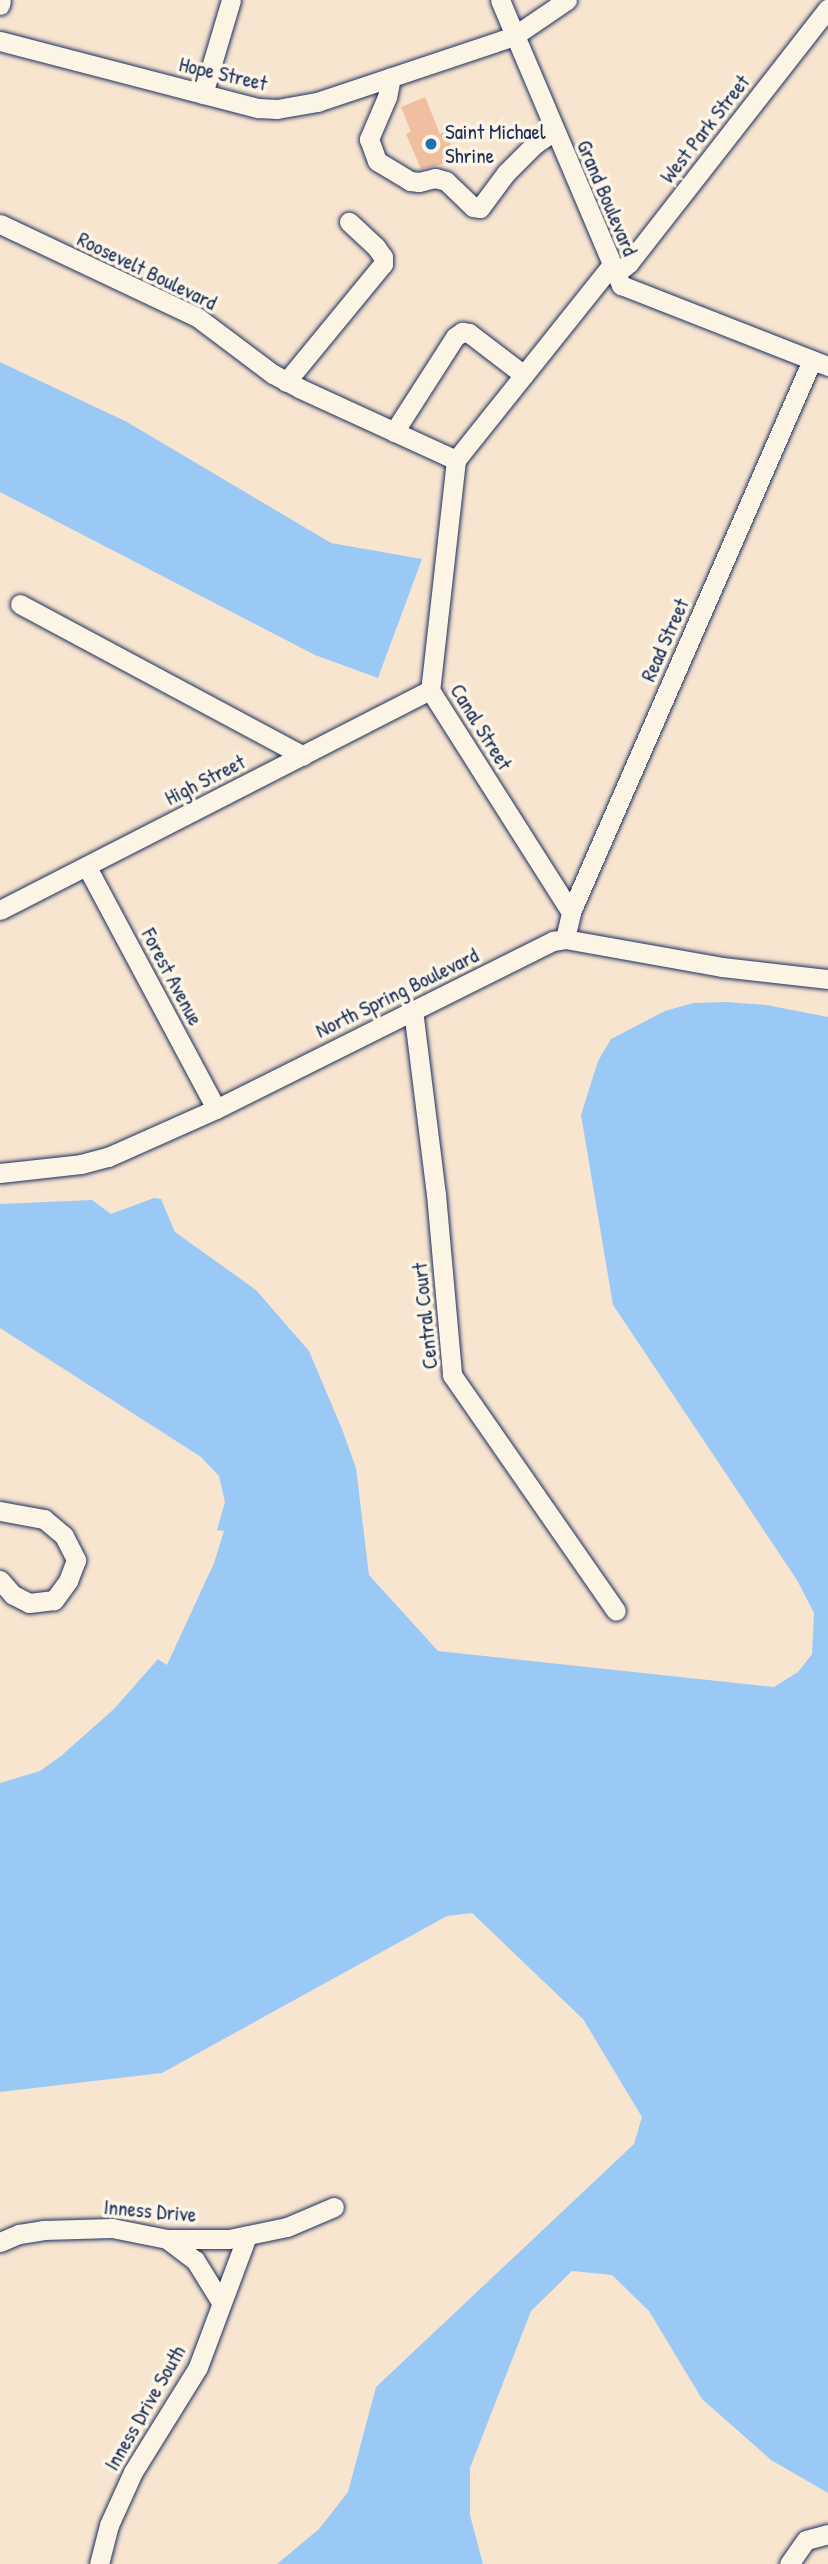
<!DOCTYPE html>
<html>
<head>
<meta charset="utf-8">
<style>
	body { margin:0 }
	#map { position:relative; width:828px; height:2564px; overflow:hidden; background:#f8e5d0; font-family:"Patrick Hand",sans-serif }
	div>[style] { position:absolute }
	.water>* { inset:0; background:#9bc9f6 }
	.building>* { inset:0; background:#efbf9f }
	.roads { filter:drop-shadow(0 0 2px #1b2f5e) drop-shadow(0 0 2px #1b2f5e) }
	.minor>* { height:19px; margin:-9.5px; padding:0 9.5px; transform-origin:9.5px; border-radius:9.5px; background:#fcf5e5 }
	.dots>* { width:19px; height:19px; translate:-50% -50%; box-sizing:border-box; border:4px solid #fcf5e5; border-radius:50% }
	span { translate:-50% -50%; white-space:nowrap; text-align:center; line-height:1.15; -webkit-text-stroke:7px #fcf5e5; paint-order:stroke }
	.street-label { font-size:21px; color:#1b2f5e }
	.poi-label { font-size:21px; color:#1b2f5e }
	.left { translate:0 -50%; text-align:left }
</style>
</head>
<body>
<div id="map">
	<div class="water">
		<i style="clip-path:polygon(0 362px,127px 422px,331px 543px,422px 559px,378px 678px,315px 655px,0 492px)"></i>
		<i style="clip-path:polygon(725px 1002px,766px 1005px,828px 1017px,828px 2493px,771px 2460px,702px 2399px,649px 2311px,612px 2275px,572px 2271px,531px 2311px,470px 2468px,470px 2515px,483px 2564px,277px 2564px,319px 2529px,348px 2492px,376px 2387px,634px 2144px,642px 2117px,583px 2019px,472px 1913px,447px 1916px,162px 2073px,0 2092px,0 1783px,40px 1771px,61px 1756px,114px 1709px,158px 1659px,167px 1665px,214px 1563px,224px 1531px,217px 1530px,225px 1502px,219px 1476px,201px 1457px,0 1328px,0 1204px,92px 1200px,111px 1214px,154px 1198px,161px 1199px,175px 1232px,256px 1290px,309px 1351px,342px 1429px,356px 1468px,369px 1575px,438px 1651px,774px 1687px,798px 1672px,812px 1654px,814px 1613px,797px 1580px,613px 1305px,581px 1115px,598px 1061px,611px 1039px,665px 1011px,693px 1003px)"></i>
	</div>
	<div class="building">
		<i style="clip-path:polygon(425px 97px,440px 134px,446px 131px,456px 161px,421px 169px,406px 134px,411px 132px,401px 107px)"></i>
	</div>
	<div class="roads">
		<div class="minor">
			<i style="left:500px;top:0;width:310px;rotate:67deg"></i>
			<i style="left:621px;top:285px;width:222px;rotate:21.4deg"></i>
			<i style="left:0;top:5px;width:5px;rotate:-79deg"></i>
			<i style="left:0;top:41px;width:267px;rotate:14.6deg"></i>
			<i style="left:258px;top:108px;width:19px;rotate:3deg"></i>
			<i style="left:277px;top:109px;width:41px;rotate:-9.9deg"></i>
			<i style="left:317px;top:102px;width:208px;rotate:-18.5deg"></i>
			<i style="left:514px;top:36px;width:64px;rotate:-34.2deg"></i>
			<i style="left:391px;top:77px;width:20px;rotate:101deg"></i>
			<i style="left:387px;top:97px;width:46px;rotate:113.2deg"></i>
			<i style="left:369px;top:139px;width:23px;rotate:70deg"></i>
			<i style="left:377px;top:161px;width:39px;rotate:31deg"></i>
			<i style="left:410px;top:181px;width:9px;rotate:6deg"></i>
			<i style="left:419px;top:182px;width:16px;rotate:-14deg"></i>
			<i style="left:435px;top:178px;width:11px;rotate:15deg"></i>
			<i style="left:446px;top:181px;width:37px;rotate:44deg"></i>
			<i style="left:473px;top:207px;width:7px;rotate:8deg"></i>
			<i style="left:480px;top:208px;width:44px;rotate:-53.4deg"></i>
			<i style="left:506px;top:173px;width:41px;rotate:-45deg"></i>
			<i style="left:535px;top:144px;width:23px;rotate:-34deg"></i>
			<i style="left:203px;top:94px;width:98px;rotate:-73.4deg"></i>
			<i style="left:0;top:224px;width:218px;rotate:25.3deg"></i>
			<i style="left:197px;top:317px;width:95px;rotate:36.9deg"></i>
			<i style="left:273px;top:374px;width:30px;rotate:28deg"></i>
			<i style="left:299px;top:388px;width:173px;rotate:24.6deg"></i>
			<i style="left:615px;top:274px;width:18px;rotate:-38deg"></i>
			<i style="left:629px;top:263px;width:323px;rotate:-52deg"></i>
			<i style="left:286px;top:382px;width:153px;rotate:-50.6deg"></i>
			<i style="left:383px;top:264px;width:7px;rotate:-90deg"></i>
			<i style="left:383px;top:257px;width:12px;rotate:-125deg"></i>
			<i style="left:376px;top:247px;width:37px;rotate:-137deg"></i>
			<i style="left:394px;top:432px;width:113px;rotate:-57.3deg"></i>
			<i style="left:455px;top:337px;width:9px;rotate:-36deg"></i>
			<i style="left:462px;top:332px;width:7px;rotate:8deg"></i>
			<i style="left:469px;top:333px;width:69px;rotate:37.4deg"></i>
			<i style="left:456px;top:460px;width:231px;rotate:96.4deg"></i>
			<i style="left:430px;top:690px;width:263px;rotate:57.6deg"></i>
			<i style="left:456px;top:460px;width:248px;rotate:-51.4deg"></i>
			<i style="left:20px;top:604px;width:321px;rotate:28.2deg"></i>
			<i style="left:87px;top:867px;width:274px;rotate:61.9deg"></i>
			<i style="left:0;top:910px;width:483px;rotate:-27.1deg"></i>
			<i style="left:565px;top:939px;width:28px;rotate:-77deg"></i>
			<i style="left:571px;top:912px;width:602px;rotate:-66.41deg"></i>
			<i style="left:413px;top:1010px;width:185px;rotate:82.9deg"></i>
			<i style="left:436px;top:1194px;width:182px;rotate:84.9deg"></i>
			<i style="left:452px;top:1375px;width:287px;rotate:55.2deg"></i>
			<i style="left:0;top:1173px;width:81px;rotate:-6.3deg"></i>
			<i style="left:81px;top:1164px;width:28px;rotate:-15deg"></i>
			<i style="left:108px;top:1157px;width:118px;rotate:-24deg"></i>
			<i style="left:216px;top:1109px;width:377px;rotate:-26.5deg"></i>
			<i style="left:553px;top:941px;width:12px;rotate:-9deg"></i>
			<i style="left:565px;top:939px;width:159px;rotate:10.1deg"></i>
			<i style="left:722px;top:967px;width:107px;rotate:6.5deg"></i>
			<i style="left:0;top:1511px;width:45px;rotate:10.3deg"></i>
			<i style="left:44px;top:1519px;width:26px;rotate:40deg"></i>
			<i style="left:64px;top:1536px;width:27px;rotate:63deg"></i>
			<i style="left:76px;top:1560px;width:22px;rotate:111deg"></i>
			<i style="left:68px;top:1581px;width:24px;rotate:126deg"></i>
			<i style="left:54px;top:1600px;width:25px;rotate:173deg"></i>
			<i style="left:29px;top:1603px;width:18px;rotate:-153deg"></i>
			<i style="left:13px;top:1595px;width:20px;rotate:-131deg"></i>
			<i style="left:168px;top:2240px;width:34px;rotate:37deg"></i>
			<i style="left:195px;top:2260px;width:49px;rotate:58.2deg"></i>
			<i style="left:0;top:2242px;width:21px;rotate:-23deg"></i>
			<i style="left:19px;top:2234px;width:24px;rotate:-9deg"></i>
			<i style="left:43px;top:2230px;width:69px;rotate:-1.7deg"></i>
			<i style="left:112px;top:2228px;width:56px;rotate:11.3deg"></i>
			<i style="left:167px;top:2239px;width:62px"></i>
			<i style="left:229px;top:2239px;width:59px;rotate:-11.7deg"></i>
			<i style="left:287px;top:2227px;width:51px;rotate:-23.1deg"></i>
			<i style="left:99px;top:2564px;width:40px;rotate:-75.6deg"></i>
			<i style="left:109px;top:2525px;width:58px;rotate:-65.6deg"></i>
			<i style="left:133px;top:2472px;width:123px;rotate:-58.2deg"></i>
			<i style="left:198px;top:2367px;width:140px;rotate:-69.5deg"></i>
			<i style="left:789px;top:2564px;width:29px;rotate:-55deg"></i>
			<i style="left:806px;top:2540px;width:23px;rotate:-15deg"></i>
		</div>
	</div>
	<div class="dots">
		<i style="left:431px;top:144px;background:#1f6fb2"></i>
	</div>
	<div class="street-label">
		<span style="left:223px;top:74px;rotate:13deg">Hope Street</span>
		<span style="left:705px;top:129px;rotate:-52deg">West Park Street</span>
		<span style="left:607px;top:198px;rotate:67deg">Grand Boulevard</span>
		<span style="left:147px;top:271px;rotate:26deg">Roosevelt Boulevard</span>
		<span style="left:665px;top:640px;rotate:-66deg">Read Street</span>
		<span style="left:481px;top:727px;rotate:58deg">Canal Street</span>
		<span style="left:205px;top:780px;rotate:-27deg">High Street</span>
		<span style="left:172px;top:977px;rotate:62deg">Forest Avenue</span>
		<span style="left:397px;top:993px;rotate:-26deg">North Spring Boulevard</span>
		<span style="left:425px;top:1316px;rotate:-96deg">Central Court</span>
		<span style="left:150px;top:2211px;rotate:5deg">Inness Drive</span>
		<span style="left:145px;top:2408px;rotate:-60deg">Inness Drive South</span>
	</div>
	<div class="poi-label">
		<span class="left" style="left:445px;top:144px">Saint Michael<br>Shrine</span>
	</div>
</div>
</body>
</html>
